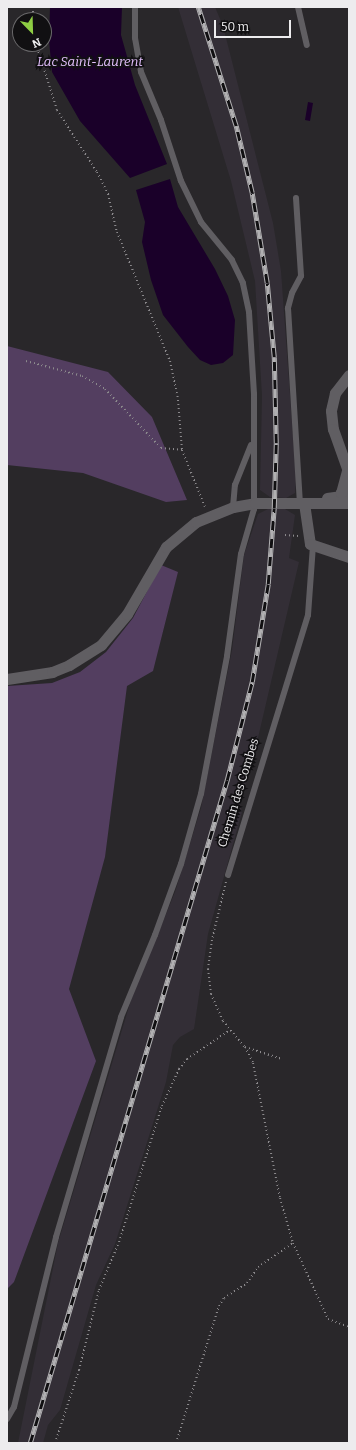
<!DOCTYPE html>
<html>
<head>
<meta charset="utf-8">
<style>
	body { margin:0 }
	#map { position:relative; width:356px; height:1450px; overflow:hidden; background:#29272a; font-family:Bitter,serif }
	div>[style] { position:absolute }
	.built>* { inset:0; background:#332e36 }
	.green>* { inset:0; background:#533e60 }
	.water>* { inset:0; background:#1a0029 }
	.path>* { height:2px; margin-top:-1px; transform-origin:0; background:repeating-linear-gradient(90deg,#8c8a8d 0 1px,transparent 0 4px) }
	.service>* { height:6px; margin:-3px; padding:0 3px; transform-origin:3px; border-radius:3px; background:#605e62 }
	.minor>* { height:11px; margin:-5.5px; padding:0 5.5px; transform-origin:5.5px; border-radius:5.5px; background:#605e62 }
	.rail>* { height:4.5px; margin-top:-2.25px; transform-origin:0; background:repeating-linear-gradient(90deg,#111012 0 9px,#b1b0b2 0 18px); box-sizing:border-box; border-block:1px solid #b1b0b2 }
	span { translate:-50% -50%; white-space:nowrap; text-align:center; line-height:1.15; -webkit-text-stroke:3.5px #111012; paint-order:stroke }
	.street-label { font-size:12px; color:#edecee }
	.water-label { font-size:13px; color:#e4c0fe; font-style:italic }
	.frame { position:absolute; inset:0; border:8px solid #edecee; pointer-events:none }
	.north { position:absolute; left:12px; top:12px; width:40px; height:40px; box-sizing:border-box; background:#111012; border:1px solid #69686a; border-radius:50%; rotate:157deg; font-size:11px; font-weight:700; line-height:16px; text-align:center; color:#edecee }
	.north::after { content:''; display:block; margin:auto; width:14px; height:18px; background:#8ece43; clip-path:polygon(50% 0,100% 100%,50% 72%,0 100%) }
	.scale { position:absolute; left:214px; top:20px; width:77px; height:18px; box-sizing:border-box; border:2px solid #edecee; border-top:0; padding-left:5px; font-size:12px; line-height:14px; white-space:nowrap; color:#edecee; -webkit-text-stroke:3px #111012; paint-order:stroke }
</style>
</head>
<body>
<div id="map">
	<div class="built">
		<i style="clip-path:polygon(178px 7px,215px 7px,223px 26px,273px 223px,281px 271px,296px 478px,295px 493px,286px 498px,270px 497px,260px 490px,262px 396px,255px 281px,231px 181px)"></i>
		<i style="clip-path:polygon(270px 508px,285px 509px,295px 515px,289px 558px,299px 562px,254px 755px,240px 803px,242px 812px,208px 934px,194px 1029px,180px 1037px,173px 1045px,166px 1082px,115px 1244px,96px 1285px,60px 1410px,48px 1425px,43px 1443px,18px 1443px,58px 1243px,131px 1000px,175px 892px,201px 808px,232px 650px,244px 555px,258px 514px)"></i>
	</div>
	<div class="green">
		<i style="clip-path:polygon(7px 346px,108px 372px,152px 417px,187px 500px,166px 502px,83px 473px,7px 465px)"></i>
		<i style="clip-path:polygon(161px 565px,178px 572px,153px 671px,127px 686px,105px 857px,69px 989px,96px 1061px,14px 1282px,7px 1289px,7px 686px,52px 683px,80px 672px,106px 652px,133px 618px)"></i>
	</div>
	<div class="water">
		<i style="clip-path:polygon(50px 7px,122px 7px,121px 35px,135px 85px,167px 164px,130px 178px,80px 121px,52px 72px,49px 40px)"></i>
		<i style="clip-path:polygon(308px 102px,313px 103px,310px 121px,305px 120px)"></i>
		<i style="clip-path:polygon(170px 179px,178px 207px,215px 269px,228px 296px,235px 320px,233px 355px,223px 363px,211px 365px,200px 360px,188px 347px,163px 315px,151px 280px,142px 242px,145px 222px,136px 190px)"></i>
	</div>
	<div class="path">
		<i style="left:33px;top:7px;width:13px;rotate:90deg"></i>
		<i style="left:36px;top:44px;width:69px;rotate:72.3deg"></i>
		<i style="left:57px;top:110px;width:74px;rotate:57.2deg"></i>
		<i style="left:97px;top:172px;width:25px;rotate:63deg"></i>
		<i style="left:108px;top:194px;width:39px;rotate:77deg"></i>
		<i style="left:117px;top:232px;width:139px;rotate:67.7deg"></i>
		<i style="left:170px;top:361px;width:40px;rotate:78deg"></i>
		<i style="left:178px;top:400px;width:50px;rotate:85.4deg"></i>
		<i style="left:182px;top:450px;width:61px;rotate:68deg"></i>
		<i style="left:26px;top:361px;width:58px;rotate:15deg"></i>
		<i style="left:82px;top:376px;width:26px;rotate:29deg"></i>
		<i style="left:105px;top:389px;width:81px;rotate:46.5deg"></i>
		<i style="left:161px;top:448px;width:21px;rotate:5deg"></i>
		<i style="left:285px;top:535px;width:13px;rotate:4deg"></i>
		<i style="left:226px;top:882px;width:60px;rotate:103.6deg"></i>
		<i style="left:212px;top:940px;width:29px;rotate:98deg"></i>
		<i style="left:208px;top:969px;width:25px;rotate:83deg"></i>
		<i style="left:211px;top:994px;width:30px;rotate:66deg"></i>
		<i style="left:223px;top:1021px;width:34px;rotate:50deg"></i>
		<i style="left:245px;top:1047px;width:39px;rotate:18deg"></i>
		<i style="left:245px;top:1047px;width:18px;rotate:63deg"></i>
		<i style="left:253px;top:1063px;width:138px;rotate:78.7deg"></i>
		<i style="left:280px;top:1198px;width:47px;rotate:73.9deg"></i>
		<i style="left:293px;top:1243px;width:84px;rotate:65.3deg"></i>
		<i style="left:328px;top:1319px;width:22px;rotate:21deg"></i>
		<i style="left:55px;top:1443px;width:77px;rotate:-71.8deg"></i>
		<i style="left:79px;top:1370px;width:82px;rotate:-76deg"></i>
		<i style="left:99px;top:1290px;width:52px;rotate:-67.4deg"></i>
		<i style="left:119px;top:1242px;width:143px;rotate:-72.5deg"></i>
		<i style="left:162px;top:1106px;width:41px;rotate:-65.3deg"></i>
		<i style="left:179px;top:1069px;width:13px;rotate:-51deg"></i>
		<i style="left:187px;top:1059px;width:52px;rotate:-34deg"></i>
		<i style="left:176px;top:1443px;width:144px;rotate:-72.6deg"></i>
		<i style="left:219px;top:1306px;width:9px;rotate:-58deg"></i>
		<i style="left:224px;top:1298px;width:27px;rotate:-33deg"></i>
		<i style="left:247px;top:1283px;width:19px;rotate:-55deg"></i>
		<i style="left:258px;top:1267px;width:42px;rotate:-34.4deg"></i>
	</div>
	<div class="service">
		<i style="left:298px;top:7px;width:39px;rotate:77deg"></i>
		<i style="left:296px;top:198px;width:78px;rotate:86.3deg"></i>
		<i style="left:301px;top:276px;width:19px;rotate:118deg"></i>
		<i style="left:292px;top:293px;width:16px;rotate:105deg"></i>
		<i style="left:288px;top:308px;width:195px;rotate:86.5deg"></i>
		<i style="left:233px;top:507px;width:22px;rotate:-85deg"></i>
		<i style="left:235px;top:485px;width:43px;rotate:-68.2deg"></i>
		<i style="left:228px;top:875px;width:272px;rotate:-72.9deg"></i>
		<i style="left:308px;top:615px;width:69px;rotate:-85.9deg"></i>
		<i style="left:7px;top:1419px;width:14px;rotate:-60deg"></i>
		<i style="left:14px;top:1407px;width:175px;rotate:-76.1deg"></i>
		<i style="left:56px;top:1237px;width:229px;rotate:-73.5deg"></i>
		<i style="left:121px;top:1017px;width:89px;rotate:-67.5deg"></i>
		<i style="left:155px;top:935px;width:76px;rotate:-69.9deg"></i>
		<i style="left:181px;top:864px;width:73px;rotate:-74.1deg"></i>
		<i style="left:201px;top:794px;width:140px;rotate:-79.3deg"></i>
		<i style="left:227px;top:656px;width:103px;rotate:-82.2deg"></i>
		<i style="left:241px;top:554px;width:47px;rotate:-73.9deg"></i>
		<i style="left:254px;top:509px;width:115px;rotate:-90deg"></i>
		<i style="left:254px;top:394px;width:82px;rotate:-93.5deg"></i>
		<i style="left:249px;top:312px;width:30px;rotate:-102deg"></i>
		<i style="left:243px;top:283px;width:25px;rotate:-116deg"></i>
		<i style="left:232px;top:260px;width:49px;rotate:-129.2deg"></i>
		<i style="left:201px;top:222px;width:46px;rotate:-116deg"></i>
		<i style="left:181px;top:181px;width:64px;rotate:-108.2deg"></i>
		<i style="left:161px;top:120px;width:52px;rotate:-112.6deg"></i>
		<i style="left:141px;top:72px;width:35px;rotate:-100deg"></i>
		<i style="left:135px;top:38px;width:31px;rotate:-90deg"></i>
	</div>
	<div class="minor">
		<i style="left:349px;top:375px;width:23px;rotate:128deg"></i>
		<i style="left:335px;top:393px;width:18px;rotate:103deg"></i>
		<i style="left:331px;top:411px;width:18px;rotate:84deg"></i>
		<i style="left:333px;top:429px;width:48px;rotate:70.4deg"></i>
		<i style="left:327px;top:498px;width:22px;rotate:-8deg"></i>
		<i style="left:346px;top:500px;width:9px;rotate:-126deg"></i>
		<i style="left:341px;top:493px;width:24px;rotate:-75deg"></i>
		<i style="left:304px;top:503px;width:41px;rotate:81.7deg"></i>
		<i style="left:310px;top:544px;width:41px;rotate:18.4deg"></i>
		<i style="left:7px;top:679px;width:46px;rotate:-8.8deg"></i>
		<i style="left:52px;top:672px;width:18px;rotate:-22deg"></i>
		<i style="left:69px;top:665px;width:38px;rotate:-32deg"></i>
		<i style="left:101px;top:645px;width:40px;rotate:-50deg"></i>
		<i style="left:127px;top:614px;width:78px;rotate:-59.8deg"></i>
		<i style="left:166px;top:547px;width:39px;rotate:-40deg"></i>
		<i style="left:196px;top:522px;width:40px;rotate:-22deg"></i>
		<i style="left:233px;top:507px;width:22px;rotate:-10deg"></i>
		<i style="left:255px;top:503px;width:94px"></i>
	</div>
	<div class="rail">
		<i style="left:30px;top:1443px;width:692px;rotate:-73.45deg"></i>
		<i style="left:227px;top:780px;width:101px;rotate:-75.7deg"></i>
		<i style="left:252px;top:682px;width:99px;rotate:-80.7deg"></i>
		<i style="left:268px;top:584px;width:76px;rotate:-85.5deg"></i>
		<i style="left:274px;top:508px;width:65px;rotate:-88.2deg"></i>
		<i style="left:276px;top:443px;width:86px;rotate:-91.3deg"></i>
		<i style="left:274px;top:357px;width:74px;rotate:-95.4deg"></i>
		<i style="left:267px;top:283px;width:91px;rotate:-99.5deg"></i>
		<i style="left:252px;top:193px;width:69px;rotate:-103.4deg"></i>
		<i style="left:236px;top:126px;width:125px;rotate:-107.7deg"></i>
	</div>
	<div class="street-label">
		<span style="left:239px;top:793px;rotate:-73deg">Chemin des Combes</span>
	</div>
	<div class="water-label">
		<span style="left:90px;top:62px">Lac Saint-Laurent</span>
	</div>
	<div class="frame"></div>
	<div class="north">N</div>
	<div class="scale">50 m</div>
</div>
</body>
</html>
